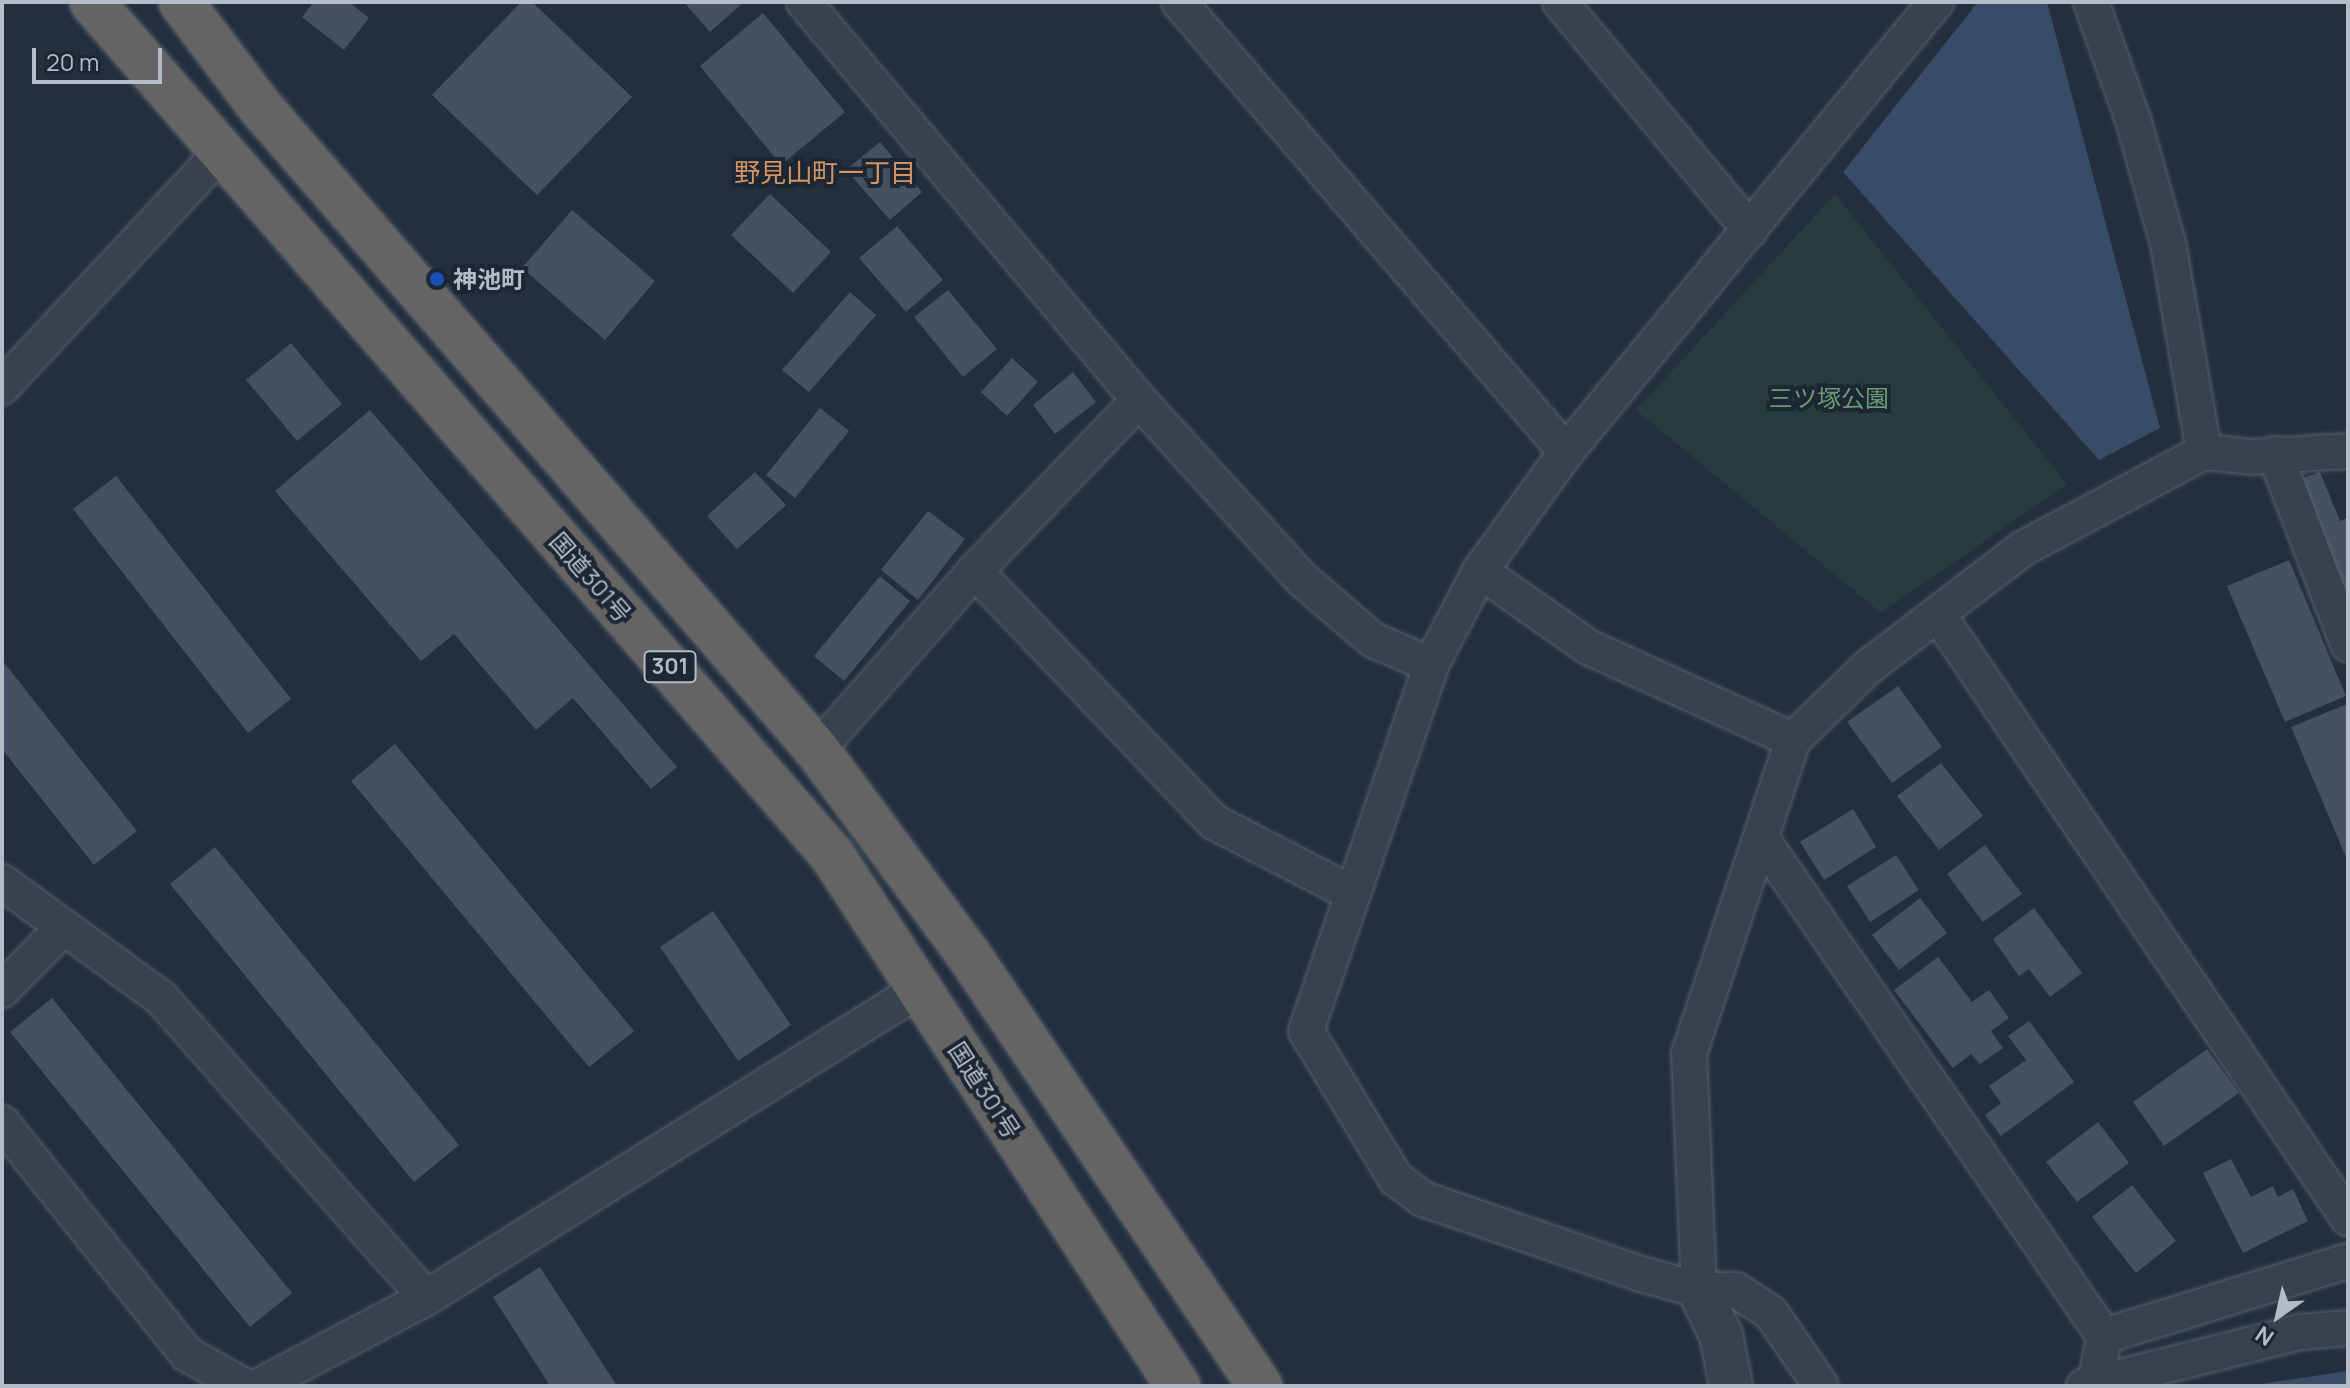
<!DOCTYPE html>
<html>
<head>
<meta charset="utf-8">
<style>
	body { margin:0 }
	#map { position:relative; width:2350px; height:1388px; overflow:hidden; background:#242f3e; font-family:Manrope,"Noto Sans JP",sans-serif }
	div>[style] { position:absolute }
	.green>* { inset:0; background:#263c3f }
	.water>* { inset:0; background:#394c67 }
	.building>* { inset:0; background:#455162 }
	.roads { filter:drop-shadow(0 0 2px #565f6c) drop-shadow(0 0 2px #565f6c) }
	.minor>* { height:34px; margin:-17px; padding:0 17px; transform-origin:17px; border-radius:17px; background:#38414e }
	.tertiary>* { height:42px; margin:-21px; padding:0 21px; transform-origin:21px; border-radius:21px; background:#38414e }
	.trunk>* { height:44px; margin:-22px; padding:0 22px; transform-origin:22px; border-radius:22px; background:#656462 }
	.dots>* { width:22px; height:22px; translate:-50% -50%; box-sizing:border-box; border:4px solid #1d2633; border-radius:50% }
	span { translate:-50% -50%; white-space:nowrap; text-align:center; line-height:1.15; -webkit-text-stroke:8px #1d2633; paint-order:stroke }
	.shield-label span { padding:2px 6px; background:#1d2633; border:2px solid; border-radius:6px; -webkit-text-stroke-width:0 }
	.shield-label { font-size:22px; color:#b4bcc9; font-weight:700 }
	.poi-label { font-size:24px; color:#b4bcc9; font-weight:700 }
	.left { translate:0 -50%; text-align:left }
	.park-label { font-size:24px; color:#6b9a76 }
	.street-label { font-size:24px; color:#b4bcc9 }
	.neighbourhood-label { font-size:26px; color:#d59563 }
	.frame { position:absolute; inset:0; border:4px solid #b4bcc9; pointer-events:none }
	.north { position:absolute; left:2238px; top:1276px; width:80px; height:80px; -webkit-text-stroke:6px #1d2633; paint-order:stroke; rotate:214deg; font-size:22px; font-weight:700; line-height:32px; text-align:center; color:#b4bcc9 }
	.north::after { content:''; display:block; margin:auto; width:28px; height:36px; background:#b4bcc9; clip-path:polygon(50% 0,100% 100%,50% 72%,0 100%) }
	.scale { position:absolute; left:32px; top:48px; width:130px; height:36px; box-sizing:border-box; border:4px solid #b4bcc9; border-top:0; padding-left:10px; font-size:24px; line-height:28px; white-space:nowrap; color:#b4bcc9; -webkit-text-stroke:6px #1d2633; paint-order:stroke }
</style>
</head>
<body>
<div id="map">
	<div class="green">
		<i style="clip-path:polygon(1835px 194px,2067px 484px,1881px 613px,1636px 410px)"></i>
	</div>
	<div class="water">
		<i style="clip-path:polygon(1978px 2px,2047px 2px,2160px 428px,2099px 460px,1843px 172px)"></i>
		<i style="clip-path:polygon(2347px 1371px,2348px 1386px,2247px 1386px)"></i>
	</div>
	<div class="building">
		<i style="clip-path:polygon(314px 2px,349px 2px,369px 18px,344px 50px,302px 17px)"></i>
		<i style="clip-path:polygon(521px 2px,532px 2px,632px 97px,537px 195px,432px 95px)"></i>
		<i style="clip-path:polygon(684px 2px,744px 2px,710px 32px)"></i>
		<i style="clip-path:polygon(763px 13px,845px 112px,781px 165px,700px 66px)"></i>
		<i style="clip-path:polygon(880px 142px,922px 192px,890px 220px,846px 170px)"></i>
		<i style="clip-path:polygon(770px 194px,831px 252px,793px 293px,731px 235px)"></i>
		<i style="clip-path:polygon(572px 210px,655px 281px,605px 340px,522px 268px)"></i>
		<i style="clip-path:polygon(897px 226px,943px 280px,906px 312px,859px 258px)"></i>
		<i style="clip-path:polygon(948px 290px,997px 349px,963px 377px,914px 317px)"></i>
		<i style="clip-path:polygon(850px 292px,876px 315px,809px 392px,782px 370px)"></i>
		<i style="clip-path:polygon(291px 343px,342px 404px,297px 441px,246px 380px)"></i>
		<i style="clip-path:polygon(1012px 358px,1038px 382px,1007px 416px,981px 392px)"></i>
		<i style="clip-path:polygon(1073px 372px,1096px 402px,1055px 434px,1033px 405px)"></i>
		<i style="clip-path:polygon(820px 408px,849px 431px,795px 498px,766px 475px)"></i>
		<i style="clip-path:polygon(370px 410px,677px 767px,651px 789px,573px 698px,536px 730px,454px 634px,421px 661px,275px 491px)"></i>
		<i style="clip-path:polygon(755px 472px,786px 505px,737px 549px,707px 516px)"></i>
		<i style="clip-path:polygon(2320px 472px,2340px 521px,2348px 518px,2348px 598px,2293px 482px)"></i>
		<i style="clip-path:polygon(116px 476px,291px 699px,248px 733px,73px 509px)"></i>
		<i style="clip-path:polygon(928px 511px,965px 539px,918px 600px,881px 570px)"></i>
		<i style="clip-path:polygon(2289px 560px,2346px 696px,2285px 722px,2227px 586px)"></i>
		<i style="clip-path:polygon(880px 576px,910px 601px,844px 681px,814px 656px)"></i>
		<i style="clip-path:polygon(2px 660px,137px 831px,94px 865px,2px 749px)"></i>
		<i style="clip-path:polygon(1898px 686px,1942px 747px,1892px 783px,1847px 722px)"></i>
		<i style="clip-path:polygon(2347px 704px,2348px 706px,2348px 862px,2291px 727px)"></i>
		<i style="clip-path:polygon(395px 744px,634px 1031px,589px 1067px,351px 781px)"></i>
		<i style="clip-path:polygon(1941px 763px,1983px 816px,1939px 850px,1897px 796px)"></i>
		<i style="clip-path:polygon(1853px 809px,1876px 847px,1824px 880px,1800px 842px)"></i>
		<i style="clip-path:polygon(1985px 845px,2022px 894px,1983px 922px,1947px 874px)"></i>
		<i style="clip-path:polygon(215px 847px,459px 1145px,414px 1182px,170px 884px)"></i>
		<i style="clip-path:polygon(1896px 855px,1919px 890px,1870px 922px,1847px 886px)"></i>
		<i style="clip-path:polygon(1920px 898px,1947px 933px,1899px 970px,1872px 935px)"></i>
		<i style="clip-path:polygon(2034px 908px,2082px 973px,2050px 997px,2029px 969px,2019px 976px,1993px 939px)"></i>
		<i style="clip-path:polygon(713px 911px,791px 1025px,738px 1061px,660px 947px)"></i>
		<i style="clip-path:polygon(1938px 957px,1972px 1002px,1989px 990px,2009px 1018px,1991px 1031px,2003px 1048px,1980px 1064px,1971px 1054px,1953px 1068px,1894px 990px)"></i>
		<i style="clip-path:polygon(52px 998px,292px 1293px,250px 1327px,10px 1032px)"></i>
		<i style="clip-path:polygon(2029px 1021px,2074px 1082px,2001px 1136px,1985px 1115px,2001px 1103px,1989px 1086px,2026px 1060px,2008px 1036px)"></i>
		<i style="clip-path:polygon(2207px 1049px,2239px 1093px,2164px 1146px,2133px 1102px)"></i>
		<i style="clip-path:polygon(2098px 1122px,2129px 1163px,2077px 1202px,2046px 1162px)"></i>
		<i style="clip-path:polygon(2231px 1159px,2251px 1197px,2273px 1186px,2278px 1197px,2293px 1189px,2308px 1221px,2243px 1253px,2203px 1173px)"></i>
		<i style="clip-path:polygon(2132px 1185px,2176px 1241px,2136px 1273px,2092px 1217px)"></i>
		<i style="clip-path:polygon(540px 1267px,617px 1386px,550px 1386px,493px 1297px)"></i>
	</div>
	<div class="roads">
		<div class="minor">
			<i style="left:804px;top:2px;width:520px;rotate:49.91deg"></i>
			<i style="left:1139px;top:400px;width:244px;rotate:47.7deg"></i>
			<i style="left:1303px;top:580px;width:92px;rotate:40.6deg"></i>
			<i style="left:1373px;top:640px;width:63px;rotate:23.3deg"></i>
			<i style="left:1179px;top:2px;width:594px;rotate:49.3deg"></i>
			<i style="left:1560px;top:2px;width:297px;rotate:50.2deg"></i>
			<i style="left:2091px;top:2px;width:128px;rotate:70.4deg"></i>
			<i style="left:2134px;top:123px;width:125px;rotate:74.2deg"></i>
			<i style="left:2168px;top:243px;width:212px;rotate:80.2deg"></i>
			<i style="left:2px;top:387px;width:323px;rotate:-47deg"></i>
			<i style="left:2275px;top:454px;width:204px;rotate:69deg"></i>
			<i style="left:975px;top:571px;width:347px;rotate:46.4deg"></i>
			<i style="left:1214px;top:822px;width:154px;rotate:27.4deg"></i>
			<i style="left:1480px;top:571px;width:132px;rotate:35.1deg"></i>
			<i style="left:1588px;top:647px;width:225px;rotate:24.4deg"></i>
			<i style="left:1939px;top:616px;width:728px;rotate:55.81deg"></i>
			<i style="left:817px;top:750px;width:239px;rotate:-48.6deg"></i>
			<i style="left:975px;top:571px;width:237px;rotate:-46.2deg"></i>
			<i style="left:1763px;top:841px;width:601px;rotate:55.44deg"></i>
			<i style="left:2104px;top:1336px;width:47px;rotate:99.9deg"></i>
			<i style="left:2px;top:882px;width:197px;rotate:36.1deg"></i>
			<i style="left:161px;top:998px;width:400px;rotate:48.5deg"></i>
			<i style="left:426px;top:1298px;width:583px;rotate:-32.03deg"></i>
			<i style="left:2px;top:990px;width:88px;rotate:-45.5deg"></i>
			<i style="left:2px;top:1123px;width:296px;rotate:51.3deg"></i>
			<i style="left:187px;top:1354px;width:65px;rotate:29.3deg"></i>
			<i style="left:1699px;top:1290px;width:236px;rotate:-92.4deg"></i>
			<i style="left:1689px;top:1054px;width:331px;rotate:-71.7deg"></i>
			<i style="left:1793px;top:740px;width:103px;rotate:-44.2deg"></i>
			<i style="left:1867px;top:668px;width:195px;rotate:-37.5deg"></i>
			<i style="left:2022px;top:549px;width:206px;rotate:-28.1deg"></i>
			<i style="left:2204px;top:452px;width:48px;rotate:5.9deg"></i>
			<i style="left:2252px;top:457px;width:96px;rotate:-3.6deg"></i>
			<i style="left:2104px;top:1336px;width:255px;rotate:-17.1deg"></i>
			<i style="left:259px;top:1386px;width:189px;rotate:-27.8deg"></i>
			<i style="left:1821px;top:1386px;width:88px;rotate:-124.4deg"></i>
			<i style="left:1771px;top:1313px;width:42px;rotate:-146.7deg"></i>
			<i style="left:1736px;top:1290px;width:37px;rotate:180deg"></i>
			<i style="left:1699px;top:1290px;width:60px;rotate:-164.6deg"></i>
			<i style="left:1641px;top:1274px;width:231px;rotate:-161deg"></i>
			<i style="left:1423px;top:1199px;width:34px;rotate:-143deg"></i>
			<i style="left:1396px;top:1179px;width:173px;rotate:-121.3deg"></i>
			<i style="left:1306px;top:1031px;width:387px;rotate:-71.1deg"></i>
			<i style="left:1431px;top:665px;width:106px;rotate:-62.5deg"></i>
			<i style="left:1480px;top:571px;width:147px;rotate:-54.1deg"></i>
			<i style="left:1566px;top:452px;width:583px;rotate:-50.57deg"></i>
			<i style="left:2084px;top:1386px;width:224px;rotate:-14deg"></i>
			<i style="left:2301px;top:1332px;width:47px;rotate:-4.9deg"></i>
		</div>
		<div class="tertiary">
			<i style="left:1699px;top:1290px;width:50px;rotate:63.9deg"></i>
			<i style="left:1721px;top:1335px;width:52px;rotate:78.9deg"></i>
		</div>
		<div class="trunk">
			<i style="left:92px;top:2px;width:1129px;rotate:49.06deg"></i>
			<i style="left:832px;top:855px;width:634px;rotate:56.91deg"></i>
			<i style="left:181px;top:2px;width:133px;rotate:53deg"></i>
			<i style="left:261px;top:108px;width:849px;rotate:49.11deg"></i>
			<i style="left:817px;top:750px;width:250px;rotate:53.5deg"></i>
			<i style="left:966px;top:951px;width:525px;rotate:55.95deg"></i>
		</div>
	</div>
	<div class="dots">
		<i style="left:437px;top:279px;background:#1a4fb4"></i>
	</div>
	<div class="shield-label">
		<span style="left:670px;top:667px">301</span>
	</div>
	<div class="poi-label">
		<span class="left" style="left:453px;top:279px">神池町</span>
	</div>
	<div class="park-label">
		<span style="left:1829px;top:398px">三ツ塚公園</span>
	</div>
	<div class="street-label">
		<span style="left:591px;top:577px;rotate:49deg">国道301号</span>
		<span style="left:985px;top:1090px;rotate:57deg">国道301号</span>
	</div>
	<div class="neighbourhood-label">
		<span style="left:825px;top:173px">野見山町一丁目</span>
	</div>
	<div class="frame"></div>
	<div class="north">N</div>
	<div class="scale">20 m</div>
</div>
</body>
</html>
